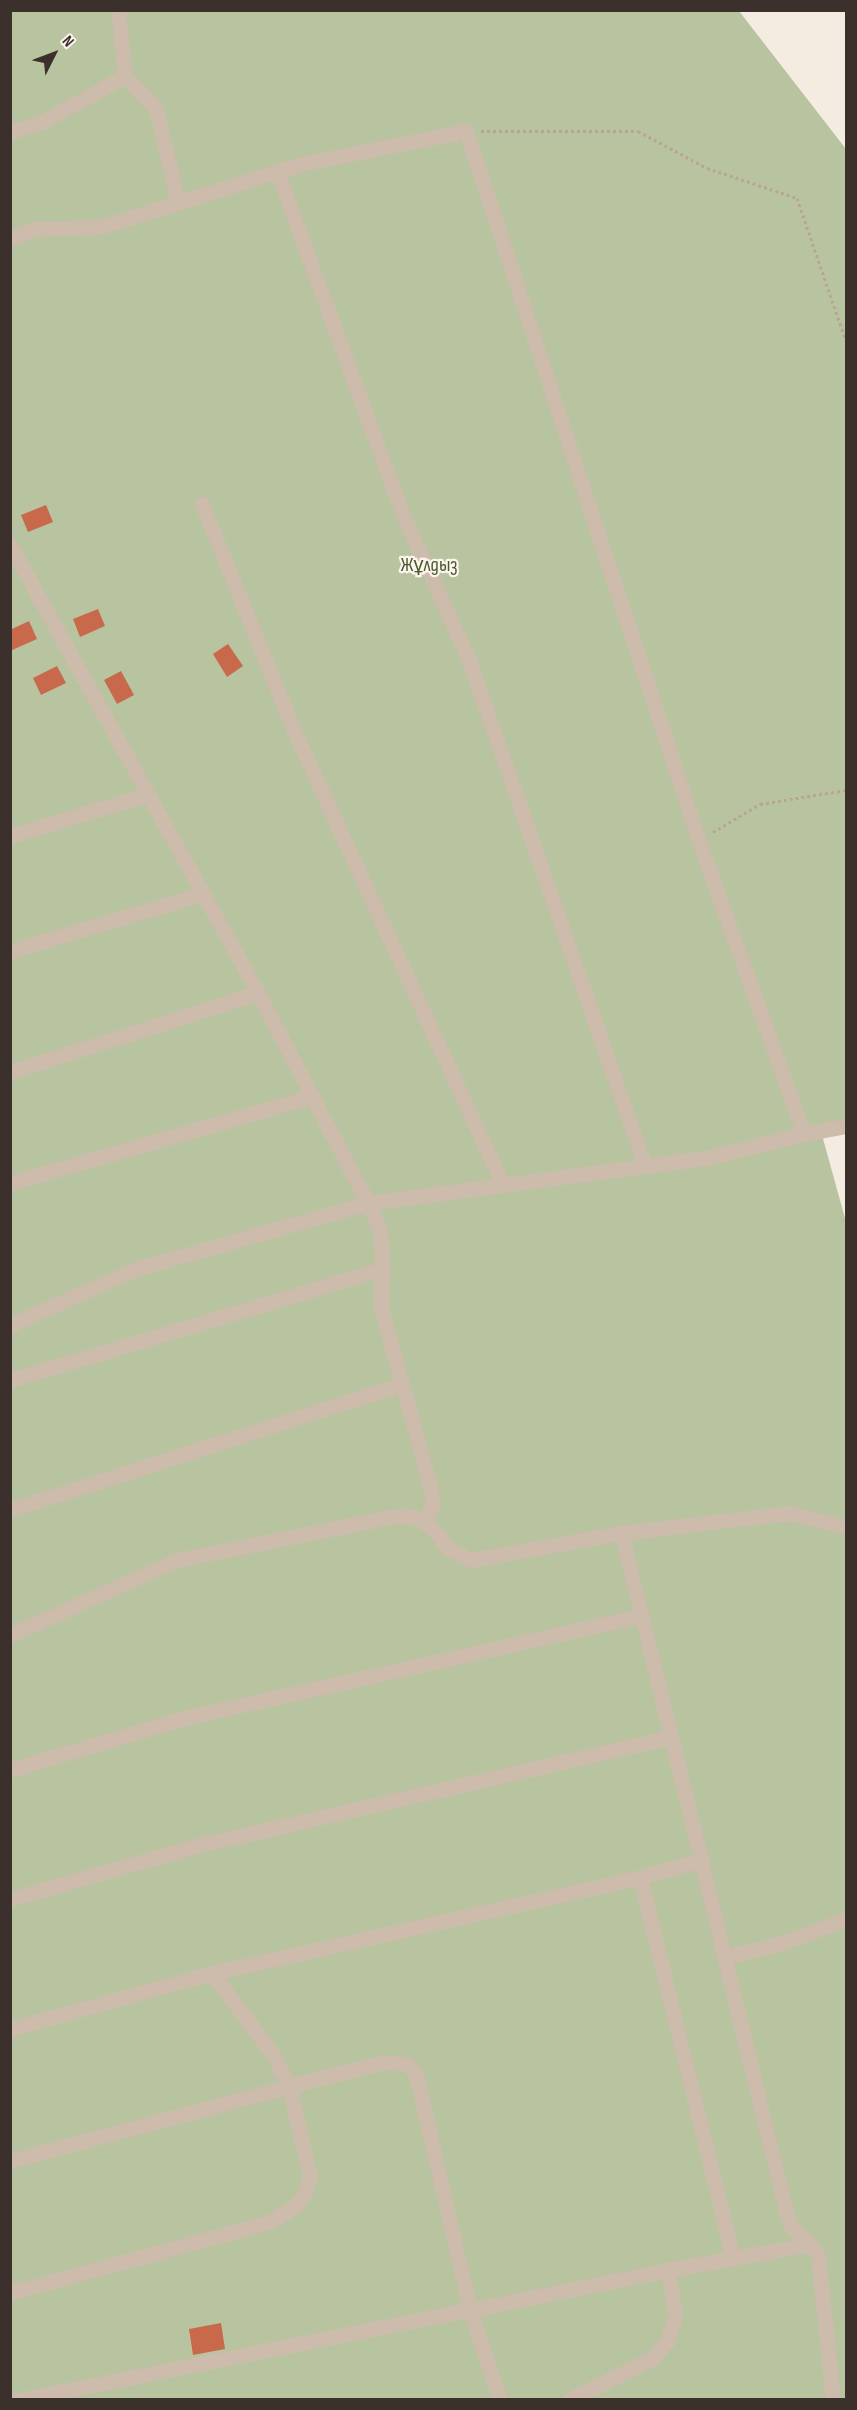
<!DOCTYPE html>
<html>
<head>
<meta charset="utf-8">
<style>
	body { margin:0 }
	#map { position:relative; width:857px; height:2410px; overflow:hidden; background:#f4ebe1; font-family:"Sofia Sans Condensed",sans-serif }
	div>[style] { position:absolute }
	.green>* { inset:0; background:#b8c4a0 }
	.building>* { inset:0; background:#c8694b }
	.path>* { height:3px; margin-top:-1.5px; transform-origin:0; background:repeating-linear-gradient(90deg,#b9a596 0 3px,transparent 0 6px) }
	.minor>* { height:15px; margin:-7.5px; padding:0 7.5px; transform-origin:7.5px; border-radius:7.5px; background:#cdbbac }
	span { translate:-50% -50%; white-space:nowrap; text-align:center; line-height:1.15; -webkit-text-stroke:4.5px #fbf5ee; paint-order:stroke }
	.park-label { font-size:20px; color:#4a5a2e }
	.frame { position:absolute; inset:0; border:12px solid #3b302b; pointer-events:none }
	.north { position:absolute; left:24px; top:24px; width:60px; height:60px; -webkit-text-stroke:4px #fbf5ee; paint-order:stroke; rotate:48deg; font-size:16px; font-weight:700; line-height:24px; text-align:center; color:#3b302b }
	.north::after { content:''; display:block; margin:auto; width:21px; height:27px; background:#3b302b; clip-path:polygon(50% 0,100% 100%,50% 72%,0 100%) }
</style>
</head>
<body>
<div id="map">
	<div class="green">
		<i style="clip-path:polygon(11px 11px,739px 11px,846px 149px,846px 1128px,822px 1135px,846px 1222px,846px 2399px,11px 2400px)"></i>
	</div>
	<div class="building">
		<i style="clip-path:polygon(46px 505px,53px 522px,28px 532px,21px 515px)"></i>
		<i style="clip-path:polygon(98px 609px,105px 626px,80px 637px,73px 619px)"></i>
		<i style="clip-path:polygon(29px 621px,37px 639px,10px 651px,10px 630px)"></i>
		<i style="clip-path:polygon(228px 644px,243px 666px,227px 677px,213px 654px)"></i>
		<i style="clip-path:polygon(57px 666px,66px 683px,41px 695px,33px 678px)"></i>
		<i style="clip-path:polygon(121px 671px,134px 695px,117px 704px,104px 680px)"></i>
		<i style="clip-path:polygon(221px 2323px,225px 2349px,193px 2355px,189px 2329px)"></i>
	</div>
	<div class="path">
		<i style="left:481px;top:131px;width:157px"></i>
		<i style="left:638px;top:131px;width:78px;rotate:28.2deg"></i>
		<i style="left:707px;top:168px;width:95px;rotate:18.4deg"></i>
		<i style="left:797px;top:198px;width:151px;rotate:71.1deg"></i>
		<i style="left:713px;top:832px;width:55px;rotate:-30.8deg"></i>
		<i style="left:760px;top:804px;width:87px;rotate:-9.2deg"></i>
	</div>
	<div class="minor">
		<i style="left:118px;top:10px;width:66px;rotate:83.9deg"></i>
		<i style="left:10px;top:132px;width:34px;rotate:-17deg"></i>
		<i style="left:42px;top:122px;width:95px;rotate:-29deg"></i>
		<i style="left:125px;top:76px;width:45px;rotate:46.8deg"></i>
		<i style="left:156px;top:109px;width:96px;rotate:76.7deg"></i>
		<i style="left:277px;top:171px;width:366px;rotate:69.9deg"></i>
		<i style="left:403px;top:515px;width:159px;rotate:65.5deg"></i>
		<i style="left:469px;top:660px;width:536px;rotate:70.82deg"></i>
		<i style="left:10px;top:239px;width:27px;rotate:-22deg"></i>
		<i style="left:35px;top:229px;width:65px;rotate:-1.8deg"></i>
		<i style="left:100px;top:227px;width:211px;rotate:-17.4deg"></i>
		<i style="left:301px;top:164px;width:168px;rotate:-11.3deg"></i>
		<i style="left:466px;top:131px;width:747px;rotate:71.83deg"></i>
		<i style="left:699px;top:841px;width:311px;rotate:70.3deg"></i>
		<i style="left:804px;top:1134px;width:43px;rotate:-10.8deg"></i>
		<i style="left:202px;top:504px;width:247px;rotate:67.9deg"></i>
		<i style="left:295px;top:733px;width:495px;rotate:65.3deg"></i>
		<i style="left:10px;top:545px;width:512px;rotate:61.03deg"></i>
		<i style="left:258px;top:993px;width:237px;rotate:62.4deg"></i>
		<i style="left:368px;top:1203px;width:241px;rotate:164.1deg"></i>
		<i style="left:136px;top:1269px;width:138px;rotate:156deg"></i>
		<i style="left:10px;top:836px;width:142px;rotate:-16.8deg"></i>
		<i style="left:10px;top:951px;width:201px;rotate:-16.5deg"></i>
		<i style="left:10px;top:1072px;width:260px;rotate:-17.7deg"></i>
		<i style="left:10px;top:1183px;width:315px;rotate:-16deg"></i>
		<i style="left:10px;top:1380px;width:389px;rotate:-16.6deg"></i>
		<i style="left:402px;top:1384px;width:79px;rotate:-105.4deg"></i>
		<i style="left:381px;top:1308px;width:60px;rotate:-89deg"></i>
		<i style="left:382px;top:1248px;width:20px;rotate:-99deg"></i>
		<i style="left:379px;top:1228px;width:27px;rotate:-114deg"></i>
		<i style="left:368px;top:1203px;width:346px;rotate:-7.6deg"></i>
		<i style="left:711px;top:1157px;width:96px;rotate:-13.9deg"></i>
		<i style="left:10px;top:1510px;width:412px;rotate:-17.8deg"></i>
		<i style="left:402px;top:1384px;width:102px;rotate:74.6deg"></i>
		<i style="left:429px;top:1482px;width:22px;rotate:80deg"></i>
		<i style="left:433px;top:1504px;width:20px;rotate:117deg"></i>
		<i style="left:10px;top:1635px;width:183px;rotate:-24.2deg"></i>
		<i style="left:177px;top:1560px;width:222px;rotate:-11.4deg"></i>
		<i style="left:395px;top:1516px;width:16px"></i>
		<i style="left:411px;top:1516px;width:14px;rotate:25deg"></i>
		<i style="left:424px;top:1522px;width:18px;rotate:41deg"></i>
		<i style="left:438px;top:1534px;width:17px;rotate:57deg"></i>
		<i style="left:447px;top:1548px;width:27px;rotate:27deg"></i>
		<i style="left:471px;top:1560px;width:152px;rotate:-10.2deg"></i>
		<i style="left:10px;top:1770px;width:182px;rotate:-16.6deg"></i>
		<i style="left:184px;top:1718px;width:469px;rotate:-12.6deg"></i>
		<i style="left:701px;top:1860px;width:337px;rotate:-103.7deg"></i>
		<i style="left:621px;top:1533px;width:169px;rotate:-6.8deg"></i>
		<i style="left:789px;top:1513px;width:59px;rotate:13.8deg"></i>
		<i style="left:640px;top:1877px;width:63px;rotate:-15.6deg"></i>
		<i style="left:701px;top:1860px;width:366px;rotate:76.4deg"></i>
		<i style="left:787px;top:2216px;width:13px;rotate:67deg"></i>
		<i style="left:792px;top:2228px;width:25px;rotate:40deg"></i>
		<i style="left:811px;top:2244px;width:14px;rotate:60deg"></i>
		<i style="left:818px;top:2256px;width:145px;rotate:84.1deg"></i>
		<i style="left:10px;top:1899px;width:198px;rotate:-15.9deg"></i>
		<i style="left:200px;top:1845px;width:483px;rotate:-12.9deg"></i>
		<i style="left:726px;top:1957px;width:55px;rotate:-13.8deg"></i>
		<i style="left:779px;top:1944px;width:72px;rotate:-20.5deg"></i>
		<i style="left:212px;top:1973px;width:439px;rotate:-12.6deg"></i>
		<i style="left:640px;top:1877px;width:393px;rotate:76.3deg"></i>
		<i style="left:10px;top:2029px;width:210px;rotate:-15.5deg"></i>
		<i style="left:212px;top:1973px;width:100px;rotate:53.1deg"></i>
		<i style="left:272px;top:2053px;width:37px;rotate:63deg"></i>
		<i style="left:289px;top:2086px;width:99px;rotate:-14deg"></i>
		<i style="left:385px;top:2062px;width:22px;rotate:5deg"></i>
		<i style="left:407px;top:2064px;width:13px;rotate:48deg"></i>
		<i style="left:416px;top:2074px;width:242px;rotate:77.1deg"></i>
		<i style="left:470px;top:2310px;width:202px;rotate:-11.4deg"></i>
		<i style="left:10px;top:2161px;width:289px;rotate:-15deg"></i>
		<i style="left:289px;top:2086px;width:92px;rotate:76.9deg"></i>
		<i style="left:310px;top:2176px;width:18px;rotate:106deg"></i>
		<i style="left:305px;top:2193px;width:16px;rotate:125deg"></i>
		<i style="left:296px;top:2206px;width:31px;rotate:149deg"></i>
		<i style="left:269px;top:2222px;width:269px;rotate:164.7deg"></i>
		<i style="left:18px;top:2400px;width:461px;rotate:-11.3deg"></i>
		<i style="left:470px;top:2310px;width:95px;rotate:71.6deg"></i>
		<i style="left:569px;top:2400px;width:92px;rotate:-26.6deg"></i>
		<i style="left:651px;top:2359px;width:23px;rotate:-47deg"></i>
		<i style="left:667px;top:2342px;width:28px;rotate:-73deg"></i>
		<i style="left:675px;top:2315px;width:46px;rotate:-98.8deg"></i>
		<i style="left:668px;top:2270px;width:145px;rotate:-10.3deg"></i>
	</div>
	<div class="park-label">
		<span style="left:429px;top:565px">Жұлдыз</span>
	</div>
	<div class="frame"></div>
	<div class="north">N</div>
</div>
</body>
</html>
